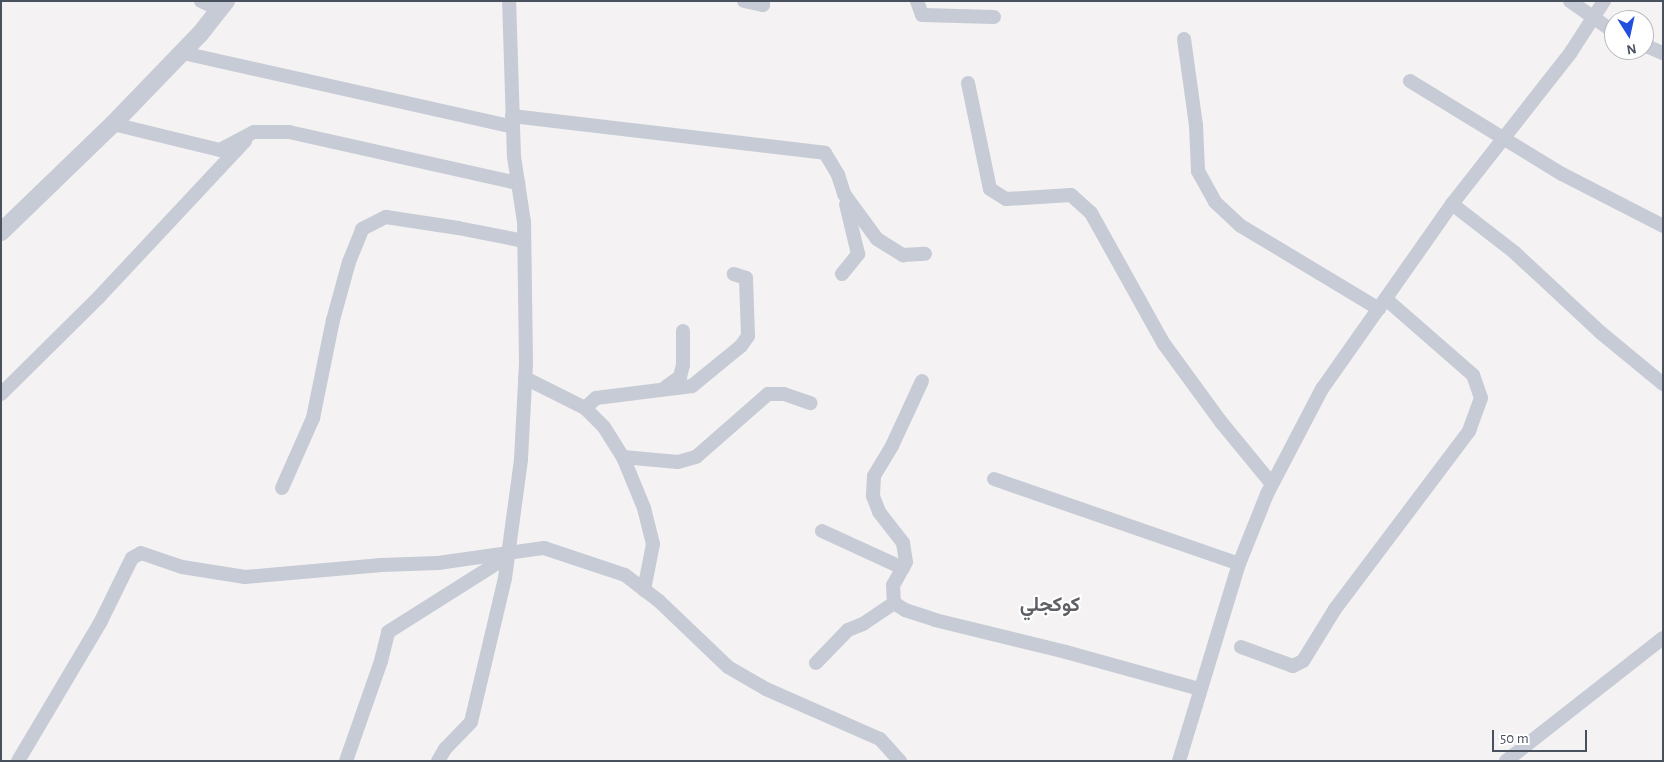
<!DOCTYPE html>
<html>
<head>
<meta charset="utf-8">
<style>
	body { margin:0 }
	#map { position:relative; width:1664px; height:762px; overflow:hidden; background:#f4f2f2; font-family:"Alegreya Sans",Vazirmatn,sans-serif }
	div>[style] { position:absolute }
	.minor>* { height:14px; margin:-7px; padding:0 7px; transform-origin:7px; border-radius:7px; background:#c6cbd5 }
	.tertiary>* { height:18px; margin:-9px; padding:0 9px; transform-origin:9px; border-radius:9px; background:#c6cbd5 }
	span { translate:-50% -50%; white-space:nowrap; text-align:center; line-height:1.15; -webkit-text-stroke:4px #fff; paint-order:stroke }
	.district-label { font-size:20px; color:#5e6066; font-weight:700 }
	.frame { position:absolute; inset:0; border:2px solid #4a515e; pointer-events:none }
	.north { position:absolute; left:1604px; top:10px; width:50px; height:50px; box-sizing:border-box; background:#fff; border:1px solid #b7b9bf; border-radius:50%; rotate:170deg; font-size:14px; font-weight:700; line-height:20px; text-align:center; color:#4a515e }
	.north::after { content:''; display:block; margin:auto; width:18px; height:22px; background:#214fdf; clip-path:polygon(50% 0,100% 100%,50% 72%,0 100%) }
	.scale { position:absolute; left:1492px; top:730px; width:95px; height:22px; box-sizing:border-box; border:2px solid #4a515e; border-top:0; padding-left:6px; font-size:15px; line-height:18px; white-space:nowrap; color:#4a515e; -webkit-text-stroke:4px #fff; paint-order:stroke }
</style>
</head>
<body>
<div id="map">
	<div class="minor">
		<i style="left:201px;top:1px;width:21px;rotate:25deg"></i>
		<i style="left:744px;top:1px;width:19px;rotate:12deg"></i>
		<i style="left:763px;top:5px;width:4px;rotate:-90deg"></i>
		<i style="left:917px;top:1px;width:15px;rotate:70deg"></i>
		<i style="left:922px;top:15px;width:72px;rotate:1.6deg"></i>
		<i style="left:1570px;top:1px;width:54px;rotate:35.2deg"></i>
		<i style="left:1184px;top:39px;width:87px;rotate:82.1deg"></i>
		<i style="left:1196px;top:125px;width:46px;rotate:87.5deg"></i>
		<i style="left:1198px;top:171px;width:35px;rotate:61deg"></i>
		<i style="left:1215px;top:202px;width:35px;rotate:43deg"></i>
		<i style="left:1241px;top:226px;width:161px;rotate:31deg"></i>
		<i style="left:1644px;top:45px;width:21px;rotate:23deg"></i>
		<i style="left:183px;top:53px;width:338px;rotate:12.6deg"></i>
		<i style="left:1410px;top:81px;width:178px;rotate:31.5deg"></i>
		<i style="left:1562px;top:174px;width:114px;rotate:27.2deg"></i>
		<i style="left:968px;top:83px;width:108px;rotate:78.3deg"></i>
		<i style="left:990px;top:189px;width:19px;rotate:32deg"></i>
		<i style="left:1006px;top:199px;width:65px;rotate:-3.5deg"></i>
		<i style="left:1071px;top:195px;width:27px;rotate:42deg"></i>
		<i style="left:1091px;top:213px;width:150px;rotate:60.9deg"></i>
		<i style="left:1164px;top:344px;width:97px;rotate:53.8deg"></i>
		<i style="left:1221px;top:422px;width:80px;rotate:50.6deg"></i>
		<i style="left:512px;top:116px;width:315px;rotate:6.7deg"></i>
		<i style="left:825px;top:153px;width:26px;rotate:59deg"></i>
		<i style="left:838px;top:175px;width:20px;rotate:72deg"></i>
		<i style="left:844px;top:194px;width:56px;rotate:53.7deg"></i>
		<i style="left:877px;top:239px;width:31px;rotate:32deg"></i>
		<i style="left:903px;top:255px;width:22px;rotate:-3deg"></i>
		<i style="left:113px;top:124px;width:110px;rotate:13.7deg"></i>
		<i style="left:220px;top:150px;width:38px;rotate:-28deg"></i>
		<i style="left:254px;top:132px;width:35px"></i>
		<i style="left:289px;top:132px;width:235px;rotate:12.6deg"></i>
		<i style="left:1452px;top:204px;width:78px;rotate:37.7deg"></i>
		<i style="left:1514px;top:252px;width:117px;rotate:42.9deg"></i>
		<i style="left:1600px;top:332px;width:82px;rotate:39.5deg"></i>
		<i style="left:842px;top:274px;width:26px;rotate:-51deg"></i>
		<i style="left:858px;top:254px;width:51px;rotate:-103.5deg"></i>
		<i style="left:525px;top:378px;width:67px;rotate:26.6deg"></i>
		<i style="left:585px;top:408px;width:27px;rotate:45deg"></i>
		<i style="left:604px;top:427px;width:36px;rotate:58deg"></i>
		<i style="left:623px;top:457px;width:55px;rotate:67.6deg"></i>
		<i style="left:644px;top:508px;width:37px;rotate:76deg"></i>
		<i style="left:653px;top:544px;width:47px;rotate:101.1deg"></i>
		<i style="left:922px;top:381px;width:72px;rotate:114.8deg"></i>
		<i style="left:892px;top:446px;width:35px;rotate:121deg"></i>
		<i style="left:874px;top:476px;width:20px;rotate:93deg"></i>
		<i style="left:873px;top:496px;width:17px;rotate:69deg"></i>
		<i style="left:879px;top:512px;width:39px;rotate:52deg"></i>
		<i style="left:903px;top:543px;width:19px;rotate:81deg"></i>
		<i style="left:906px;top:562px;width:26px;rotate:119deg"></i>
		<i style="left:893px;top:585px;width:18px;rotate:87deg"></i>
		<i style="left:894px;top:603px;width:13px;rotate:32deg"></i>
		<i style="left:905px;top:610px;width:32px;rotate:18deg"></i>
		<i style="left:935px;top:620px;width:135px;rotate:13.7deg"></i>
		<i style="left:1066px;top:652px;width:138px;rotate:15.5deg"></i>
		<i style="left:666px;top:387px;width:17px;rotate:-36deg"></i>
		<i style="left:680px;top:377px;width:12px;rotate:-76deg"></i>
		<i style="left:683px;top:365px;width:34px;rotate:-90deg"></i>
		<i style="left:1px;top:394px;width:138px;rotate:-44.7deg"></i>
		<i style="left:99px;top:297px;width:214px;rotate:-46.9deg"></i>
		<i style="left:585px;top:408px;width:15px;rotate:-42deg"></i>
		<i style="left:596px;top:398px;width:97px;rotate:-7.1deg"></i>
		<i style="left:692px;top:386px;width:63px;rotate:-39.2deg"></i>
		<i style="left:741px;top:346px;width:12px;rotate:-55deg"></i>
		<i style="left:748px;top:336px;width:58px;rotate:-92deg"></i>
		<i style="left:746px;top:278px;width:13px;rotate:-162deg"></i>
		<i style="left:623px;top:457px;width:55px;rotate:5.2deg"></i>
		<i style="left:678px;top:462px;width:19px;rotate:-16deg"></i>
		<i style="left:696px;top:457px;width:96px;rotate:-41.2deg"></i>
		<i style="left:768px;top:394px;width:16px"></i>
		<i style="left:784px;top:394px;width:28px;rotate:19deg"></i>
		<i style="left:994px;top:479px;width:259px;rotate:19.1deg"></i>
		<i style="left:282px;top:488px;width:77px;rotate:-66.1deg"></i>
		<i style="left:313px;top:418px;width:100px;rotate:-78.5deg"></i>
		<i style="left:333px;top:320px;width:60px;rotate:-74.6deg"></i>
		<i style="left:349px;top:262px;width:35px;rotate:-68deg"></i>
		<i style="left:362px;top:229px;width:27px;rotate:-27deg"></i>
		<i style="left:386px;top:217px;width:73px;rotate:8.7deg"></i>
		<i style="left:458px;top:228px;width:67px;rotate:11.1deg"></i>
		<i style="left:822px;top:531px;width:89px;rotate:24.6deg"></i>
		<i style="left:1241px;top:647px;width:55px;rotate:20.1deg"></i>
		<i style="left:1293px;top:666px;width:11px;rotate:-27deg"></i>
		<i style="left:1303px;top:661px;width:61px;rotate:-58.4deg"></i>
		<i style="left:1335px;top:609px;width:223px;rotate:-53deg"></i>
		<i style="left:1469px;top:431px;width:35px;rotate:-70deg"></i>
		<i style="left:1481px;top:398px;width:24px;rotate:-109deg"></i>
		<i style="left:1473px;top:375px;width:116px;rotate:-138.9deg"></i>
		<i style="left:816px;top:663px;width:46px;rotate:-45.9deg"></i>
		<i style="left:848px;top:630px;width:16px;rotate:-22deg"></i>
		<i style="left:863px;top:624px;width:37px;rotate:-34deg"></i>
		<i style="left:18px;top:761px;width:163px;rotate:-59.3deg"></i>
		<i style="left:101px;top:621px;width:70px;rotate:-63.8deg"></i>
		<i style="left:132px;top:558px;width:10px;rotate:-29deg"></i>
		<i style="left:141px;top:553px;width:43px;rotate:18.9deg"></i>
		<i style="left:182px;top:567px;width:64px;rotate:9deg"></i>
		<i style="left:245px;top:577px;width:137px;rotate:-5deg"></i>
		<i style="left:381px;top:565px;width:57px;rotate:-2deg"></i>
		<i style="left:438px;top:563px;width:107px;rotate:-8.1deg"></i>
		<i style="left:544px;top:548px;width:85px;rotate:18.4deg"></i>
		<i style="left:625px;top:575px;width:43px;rotate:37.4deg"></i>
		<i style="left:659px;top:601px;width:95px;rotate:43.7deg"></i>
		<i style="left:728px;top:667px;width:44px;rotate:30.1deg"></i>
		<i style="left:766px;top:689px;width:124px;rotate:23.7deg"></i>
		<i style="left:880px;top:739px;width:30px;rotate:48deg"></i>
		<i style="left:346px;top:761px;width:106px;rotate:-70.7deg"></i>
		<i style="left:381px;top:661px;width:30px;rotate:-76deg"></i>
		<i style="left:388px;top:632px;width:142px;rotate:-32.3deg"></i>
		<i style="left:438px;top:761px;width:14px;rotate:-60deg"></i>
		<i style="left:445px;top:749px;width:37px;rotate:-46deg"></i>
		<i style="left:471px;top:722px;width:148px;rotate:-76.7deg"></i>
		<i style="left:505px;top:578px;width:120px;rotate:-82.3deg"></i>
		<i style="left:521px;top:459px;width:96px;rotate:-87deg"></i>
		<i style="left:526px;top:363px;width:141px;rotate:-90.8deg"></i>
		<i style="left:524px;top:222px;width:66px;rotate:-98.7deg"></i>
		<i style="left:514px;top:157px;width:156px;rotate:-91.8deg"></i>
		<i style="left:1179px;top:761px;width:206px;rotate:-73.1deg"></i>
		<i style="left:1239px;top:564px;width:75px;rotate:-68.2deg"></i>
		<i style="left:1267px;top:494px;width:119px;rotate:-62.4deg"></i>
		<i style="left:1322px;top:389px;width:226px;rotate:-54.9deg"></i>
		<i style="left:1452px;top:204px;width:193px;rotate:-51.9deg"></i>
		<i style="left:1571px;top:52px;width:61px;rotate:-57.1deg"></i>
		<i style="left:1506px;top:761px;width:199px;rotate:-38.1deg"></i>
	</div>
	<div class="tertiary">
		<i style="left:1px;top:232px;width:156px;rotate:-44deg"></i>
		<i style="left:113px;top:124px;width:125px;rotate:-46deg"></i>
		<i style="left:200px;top:34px;width:42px;rotate:-51.8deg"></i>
	</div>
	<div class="district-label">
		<span style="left:1050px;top:605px">كوكجلي</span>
	</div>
	<div class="frame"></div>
	<div class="north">N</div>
	<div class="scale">50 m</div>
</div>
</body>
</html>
